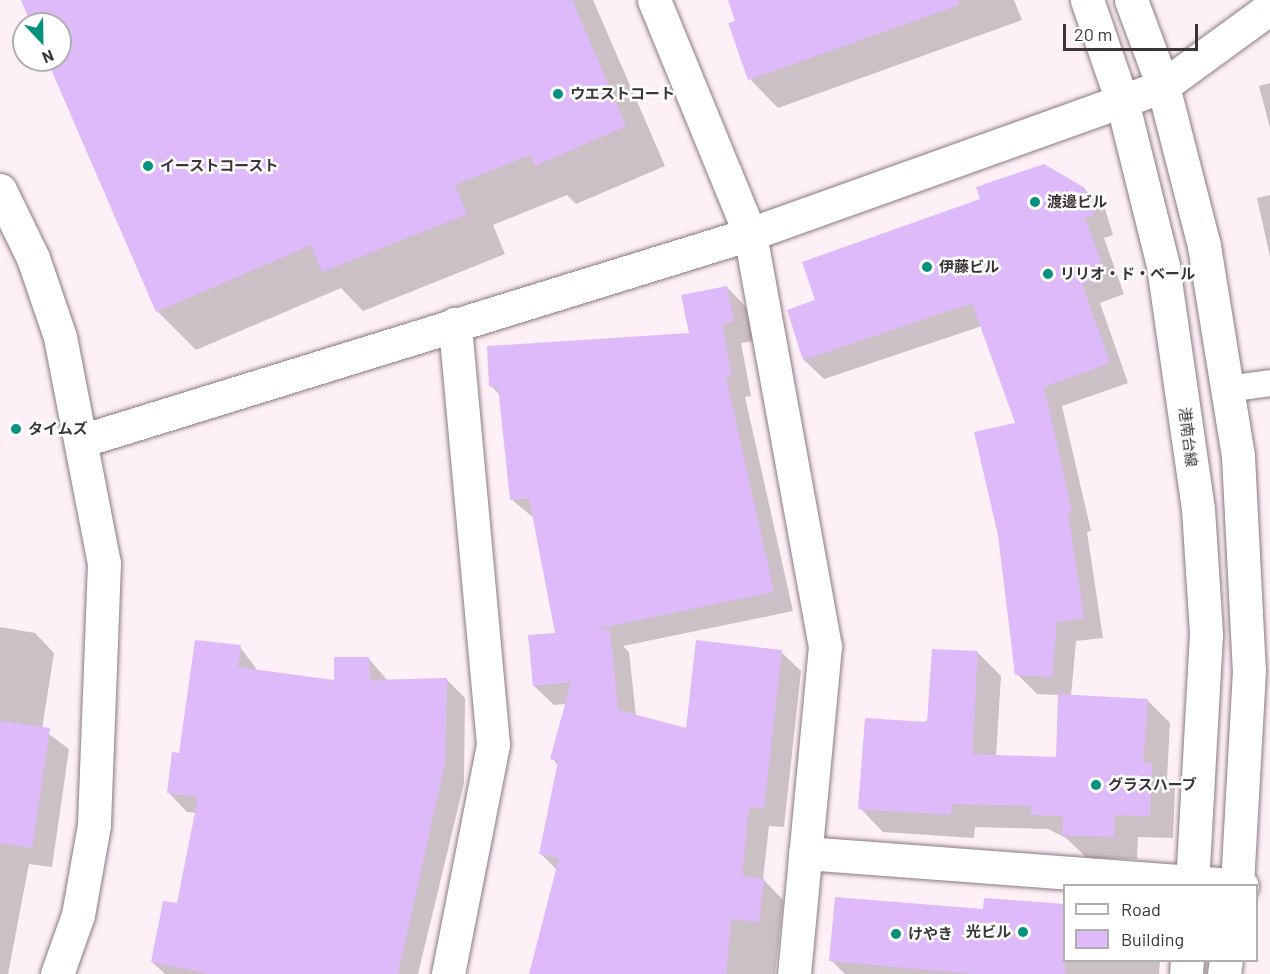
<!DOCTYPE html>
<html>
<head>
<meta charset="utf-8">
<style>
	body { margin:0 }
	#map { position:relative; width:1270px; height:974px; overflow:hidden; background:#fef0f7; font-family:Barlow,"Noto Sans JP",sans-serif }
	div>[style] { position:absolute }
	.shadow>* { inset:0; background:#0003 }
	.building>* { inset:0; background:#dfbafb }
	.roads { filter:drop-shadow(0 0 2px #8a7a83) drop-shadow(0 0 2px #8a7a83) }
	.service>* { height:26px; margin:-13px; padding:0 13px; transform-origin:13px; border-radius:13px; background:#fff }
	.minor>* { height:33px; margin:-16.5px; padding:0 16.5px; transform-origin:16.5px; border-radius:16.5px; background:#fff }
	.tertiary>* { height:33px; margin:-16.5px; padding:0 16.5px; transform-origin:16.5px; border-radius:16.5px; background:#fff }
	.dots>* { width:16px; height:16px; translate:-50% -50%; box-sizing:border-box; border:3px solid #fff; border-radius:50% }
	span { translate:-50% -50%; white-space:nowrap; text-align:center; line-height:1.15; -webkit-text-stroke:5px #fff; paint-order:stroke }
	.poi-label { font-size:15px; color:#3b3538; font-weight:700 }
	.left { translate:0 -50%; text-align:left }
	.right { translate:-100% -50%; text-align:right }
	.street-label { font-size:15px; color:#3b3538 }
	.legend { position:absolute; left:1063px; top:884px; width:195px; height:78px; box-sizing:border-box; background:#fff; border:2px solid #b1aeaf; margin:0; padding:8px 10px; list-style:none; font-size:18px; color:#3b3538 }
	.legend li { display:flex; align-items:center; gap:12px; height:30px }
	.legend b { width:30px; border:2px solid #b1aeaf }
	.north { position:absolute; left:12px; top:12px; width:60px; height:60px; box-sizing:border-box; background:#fff; border:2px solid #b1aeaf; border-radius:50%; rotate:158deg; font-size:16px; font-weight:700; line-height:24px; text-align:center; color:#3b3538 }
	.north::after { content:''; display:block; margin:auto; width:21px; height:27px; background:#04917d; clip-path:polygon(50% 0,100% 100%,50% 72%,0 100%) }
	.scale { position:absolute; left:1063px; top:24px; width:135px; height:27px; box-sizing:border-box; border:3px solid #3b3538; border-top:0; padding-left:8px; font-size:18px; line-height:21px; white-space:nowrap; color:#3b3538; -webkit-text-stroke:4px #fff; paint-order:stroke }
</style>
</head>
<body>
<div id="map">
	<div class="shadow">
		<i style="clip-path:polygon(22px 0,593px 0,665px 166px,576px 204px,567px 195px,493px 225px,505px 254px,363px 311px,341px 288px,196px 350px,157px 311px,48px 60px,60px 60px,60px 24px,33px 24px)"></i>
		<i style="clip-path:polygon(729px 0,1014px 0,1022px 20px,778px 108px,750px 79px,730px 24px,737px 22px)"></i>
		<i style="clip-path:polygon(1270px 83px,1270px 128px,1259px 86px)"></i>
		<i style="clip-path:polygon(1084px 189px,1105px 209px,1113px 235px,1104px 238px,1124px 294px,1100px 303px,1128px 383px,1062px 406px,1091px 531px,1087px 532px,1103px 638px,1076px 641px,1071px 696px,1147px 700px,1170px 723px,1167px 779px,1175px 788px,1173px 838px,1138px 837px,1137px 859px,1087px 858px,1066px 838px,1048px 829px,975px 827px,974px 838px,883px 832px,860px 808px,978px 653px,1001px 676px,996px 757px,1057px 758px,1059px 695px,1037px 694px,1017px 674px,1017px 424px,982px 326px,824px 379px,804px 360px,788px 311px)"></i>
		<i style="clip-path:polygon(1270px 195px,1270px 257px,1257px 198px)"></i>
		<i style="clip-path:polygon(727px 287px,746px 307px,753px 341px,741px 343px,751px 396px,745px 397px,793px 611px,623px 646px,629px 652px,636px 716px,687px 730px,781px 652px,801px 671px,784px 827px,769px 826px,763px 879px,783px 900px,775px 974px,530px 974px,557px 870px,541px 854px,559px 766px,552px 758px,566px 704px,554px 705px,534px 686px,557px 634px,535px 519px,511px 499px,501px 396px,491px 386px,690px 334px)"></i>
		<i style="clip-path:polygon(0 627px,35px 633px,54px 653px,42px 729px,69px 749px,52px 867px,29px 864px,8px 974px,0 974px)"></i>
		<i style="clip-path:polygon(240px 647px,258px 671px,335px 681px,369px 659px,388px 681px,446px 679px,465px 698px,464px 783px,418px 974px,165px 974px,152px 962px,178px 905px,196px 813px,187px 812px,169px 793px,180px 754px)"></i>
		<i style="clip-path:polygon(985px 911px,1064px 960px,1160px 960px,1159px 974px,845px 974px,831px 960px)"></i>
	</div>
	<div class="building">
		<i style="clip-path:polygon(21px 0,572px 0,626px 126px,535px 166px,530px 155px,455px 185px,467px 214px,322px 272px,311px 245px,156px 312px,47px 60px,60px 60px,60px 24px,31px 24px)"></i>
		<i style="clip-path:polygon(728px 0,958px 0,959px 5px,748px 80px,728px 23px,735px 21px)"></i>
		<i style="clip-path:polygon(1044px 164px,1085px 188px,1094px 215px,1085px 218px,1106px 275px,1082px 284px,1110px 363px,1044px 387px,1072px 512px,1068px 513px,1084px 618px,1057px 622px,1052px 677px,1015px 675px,998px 535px,974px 432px,1015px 423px,972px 303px,803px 360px,787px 310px,815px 300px,802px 262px,980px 199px,976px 187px)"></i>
		<i style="clip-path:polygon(727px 286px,734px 321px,722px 324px,732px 376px,726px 377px,774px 592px,595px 629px,610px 630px,618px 710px,686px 728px,696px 640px,782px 650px,764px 808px,749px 807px,742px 876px,764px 879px,759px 922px,731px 919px,726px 974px,529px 974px,559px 858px,539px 854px,558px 761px,550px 759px,571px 682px,533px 686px,528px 635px,555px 633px,529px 498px,510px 500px,499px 396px,497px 386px,489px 387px,487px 346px,689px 333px,681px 295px)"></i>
		<i style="clip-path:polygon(195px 640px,241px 645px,238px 667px,334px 680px,334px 657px,369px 657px,370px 680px,447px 678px,445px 763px,398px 974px,211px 974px,151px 962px,163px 901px,177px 903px,198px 797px,167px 793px,172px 752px,179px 753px)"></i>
		<i style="clip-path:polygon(932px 649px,978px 651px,972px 754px,1056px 757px,1058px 694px,1148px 699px,1143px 763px,1152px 763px,1150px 816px,1115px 815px,1114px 837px,1062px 835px,1063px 816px,1031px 815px,1031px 806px,952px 804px,951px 815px,858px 809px,865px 718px,927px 722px)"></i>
		<i style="clip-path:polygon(0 721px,50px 728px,32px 848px,0 843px)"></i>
		<i style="clip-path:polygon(835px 897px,983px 909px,984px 898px,1065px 904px,1065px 974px,975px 974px,829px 961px)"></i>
	</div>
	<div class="roads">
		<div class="service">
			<i style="left:1227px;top:389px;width:43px;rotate:-7.9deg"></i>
		</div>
		<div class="minor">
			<i style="left:654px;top:0;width:253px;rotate:67.7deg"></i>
			<i style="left:750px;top:234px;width:419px;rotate:79.7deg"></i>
			<i style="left:825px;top:646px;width:329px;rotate:95.4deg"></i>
			<i style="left:0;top:190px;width:76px;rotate:64.1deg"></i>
			<i style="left:33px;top:258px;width:83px;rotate:71.1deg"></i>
			<i style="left:60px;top:337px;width:230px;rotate:79deg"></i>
			<i style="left:104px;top:563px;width:262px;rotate:92.2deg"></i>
			<i style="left:94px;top:825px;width:91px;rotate:100.1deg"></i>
			<i style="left:78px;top:915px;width:63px;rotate:109.6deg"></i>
			<i style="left:84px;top:440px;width:697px;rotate:-17.19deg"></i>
			<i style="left:750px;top:234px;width:439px;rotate:-19.7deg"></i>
			<i style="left:805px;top:853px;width:438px;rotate:4.3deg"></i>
			<i style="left:448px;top:974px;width:234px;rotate:-78.9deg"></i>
			<i style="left:493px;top:744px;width:422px;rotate:-95.2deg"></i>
		</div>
		<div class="tertiary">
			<i style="left:1087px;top:0;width:107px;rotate:70.9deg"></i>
			<i style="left:1122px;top:101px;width:170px;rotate:76deg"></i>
			<i style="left:1163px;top:266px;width:246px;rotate:81.8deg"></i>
			<i style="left:1198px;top:509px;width:125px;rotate:86.3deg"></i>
			<i style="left:1206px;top:634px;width:252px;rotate:93.2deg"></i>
			<i style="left:1131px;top:0;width:92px;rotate:69.6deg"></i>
			<i style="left:1163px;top:86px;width:165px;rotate:75.6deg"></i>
			<i style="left:1204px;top:246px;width:213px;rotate:80.8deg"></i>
			<i style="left:1238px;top:456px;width:214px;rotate:87.1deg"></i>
			<i style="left:1249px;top:670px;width:216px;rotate:93.2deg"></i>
			<i style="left:1163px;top:86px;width:132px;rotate:-36.1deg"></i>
			<i style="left:1186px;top:974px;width:14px;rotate:-86deg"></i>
			<i style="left:1224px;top:974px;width:14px;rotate:-82deg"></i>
		</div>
	</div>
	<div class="dots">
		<i style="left:558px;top:94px;background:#04917d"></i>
		<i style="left:148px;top:166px;background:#04917d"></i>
		<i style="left:1035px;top:202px;background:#04917d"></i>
		<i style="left:927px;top:267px;background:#04917d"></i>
		<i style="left:1048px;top:274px;background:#04917d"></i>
		<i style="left:16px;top:429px;background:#04917d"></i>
		<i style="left:1096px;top:785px;background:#04917d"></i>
		<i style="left:1023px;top:932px;background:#04917d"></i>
		<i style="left:896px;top:934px;background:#04917d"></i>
	</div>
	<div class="poi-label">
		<span class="left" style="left:570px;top:94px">ウエストコート</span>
		<span class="left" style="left:160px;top:166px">イーストコースト</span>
		<span class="left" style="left:1047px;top:202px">渡邊ビル</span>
		<span class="left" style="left:939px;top:267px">伊藤ビル</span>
		<span class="left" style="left:1060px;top:274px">リリオ・ド・ベール</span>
		<span class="left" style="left:28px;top:429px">タイムズ</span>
		<span class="left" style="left:1108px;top:785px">グラスハーブ</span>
		<span class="right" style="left:1011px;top:932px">光ビル</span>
		<span class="left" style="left:908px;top:934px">けやき</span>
	</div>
	<div class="street-label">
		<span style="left:1188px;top:437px;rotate:83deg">港南台線</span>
	</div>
	<ul class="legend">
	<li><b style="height:8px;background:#fff"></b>Road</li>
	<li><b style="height:16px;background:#dfbafb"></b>Building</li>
	</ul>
	<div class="north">N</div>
	<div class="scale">20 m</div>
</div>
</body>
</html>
